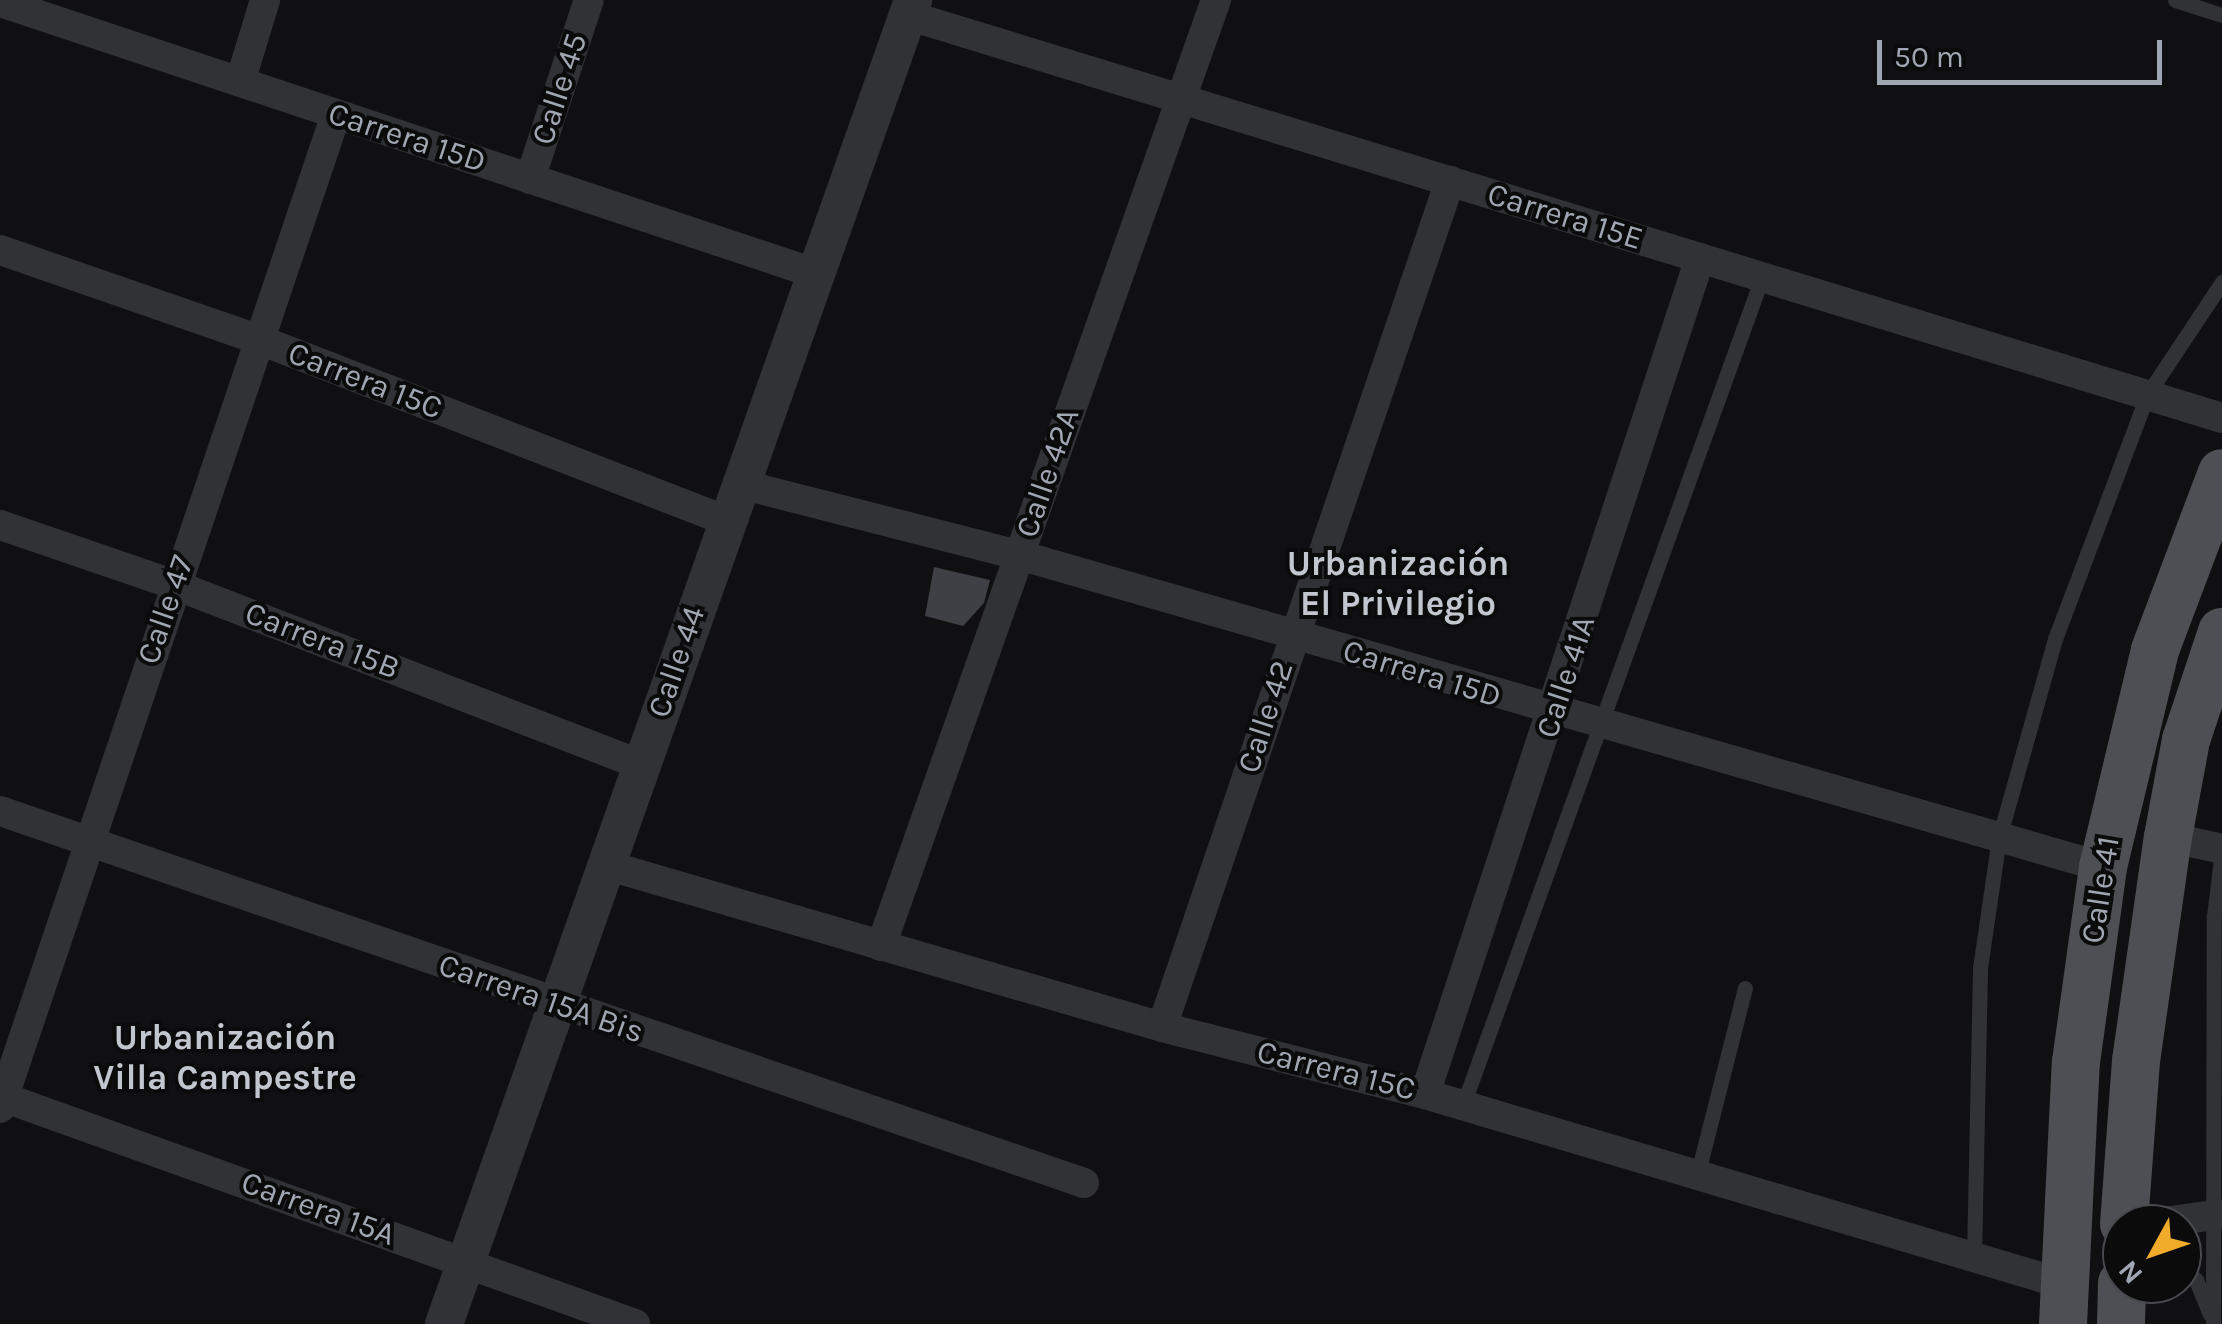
<!DOCTYPE html>
<html>
<head>
<meta charset="utf-8">
<style>
	body { margin:0 }
	#map { position:relative; width:2222px; height:1324px; overflow:hidden; background:#101012; font-family:Karla,sans-serif }
	div>[style] { position:absolute }
	.building>* { inset:0; background:#3f4045 }
	.service>* { height:15px; margin:-7.5px; padding:0 7.5px; transform-origin:7.5px; border-radius:7.5px; background:#313236 }
	.minor>* { height:30px; margin:-15px; padding:0 15px; transform-origin:15px; border-radius:15px; background:#313236 }
	.tertiary>* { height:38px; margin:-19px; padding:0 19px; transform-origin:19px; border-radius:19px; background:#313236 }
	.primary>* { height:48px; margin:-24px; padding:0 24px; transform-origin:24px; border-radius:24px; background:#4d4f55 }
	span { translate:-50% -50%; white-space:nowrap; text-align:center; line-height:1.15; -webkit-text-stroke:8px #0b0b0c; paint-order:stroke }
	.street-label { font-size:32px; color:#a1a7b2 }
	.neighbourhood-label { font-size:35px; color:#c2c6ce; font-weight:700 }
	.north { position:absolute; left:2102px; top:1204px; width:100px; height:100px; box-sizing:border-box; background:#0b0b0c; border:2px solid #47494e; border-radius:50%; rotate:230deg; font-size:28px; font-weight:700; line-height:40px; text-align:center; color:#a1a7b2 }
	.north::after { content:''; display:block; margin:auto; width:35px; height:45px; background:#f0ab2a; clip-path:polygon(50% 0,100% 100%,50% 72%,0 100%) }
	.scale { position:absolute; left:1877px; top:40px; width:285px; height:45px; box-sizing:border-box; border:5px solid #a1a7b2; border-top:0; padding-left:12px; font-size:30px; line-height:35px; white-space:nowrap; color:#a1a7b2; -webkit-text-stroke:8px #0b0b0c; paint-order:stroke }
</style>
</head>
<body>
<div id="map">
	<div class="building">
		<i style="clip-path:polygon(934px 567px,990px 580px,984px 603px,963px 626px,925px 616px)"></i>
	</div>
	<div class="service">
		<i style="left:2175px;top:0;width:49px;rotate:17.7deg"></i>
		<i style="left:1463px;top:1105px;width:880px;rotate:-70.14deg"></i>
		<i style="left:1697px;top:1176px;width:194px;rotate:-75.7deg"></i>
		<i style="left:1974px;top:1257px;width:289px;rotate:-88.8deg"></i>
		<i style="left:1980px;top:968px;width:131px;rotate:-81.7deg"></i>
		<i style="left:1999px;top:838px;width:207px;rotate:-74.3deg"></i>
		<i style="left:2055px;top:639px;width:261px;rotate:-69.3deg"></i>
		<i style="left:2147px;top:395px;width:136px;rotate:-56.4deg"></i>
		<i style="left:2182px;top:1266px;width:20px;rotate:45deg"></i>
		<i style="left:2196px;top:1280px;width:37px;rotate:68deg"></i>
		<i style="left:2213px;top:1324px;width:408px;rotate:-89.9deg"></i>
		<i style="left:2214px;top:916px;width:65px;rotate:-83deg"></i>
	</div>
	<div class="minor">
		<i style="left:0;top:2px;width:858px;rotate:18.41deg"></i>
		<i style="left:907px;top:15px;width:1375px;rotate:17.04deg"></i>
		<i style="left:240px;top:82px;width:86px;rotate:-73deg"></i>
		<i style="left:530px;top:179px;width:188px;rotate:-71.8deg"></i>
		<i style="left:0;top:250px;width:275px;rotate:19.1deg"></i>
		<i style="left:260px;top:340px;width:501px;rotate:21.19deg"></i>
		<i style="left:740px;top:484px;width:288px;rotate:14.3deg"></i>
		<i style="left:1019px;top:555px;width:1128px;rotate:16.06deg"></i>
		<i style="left:0;top:525px;width:185px;rotate:18.9deg"></i>
		<i style="left:175px;top:585px;width:500px;rotate:21.1deg"></i>
		<i style="left:0;top:811px;width:1146px;rotate:18.94deg"></i>
		<i style="left:2168px;top:837px;width:55px;rotate:12.5deg"></i>
		<i style="left:606px;top:865px;width:579px;rotate:16.24deg"></i>
		<i style="left:1162px;top:1027px;width:271px;rotate:14.3deg"></i>
		<i style="left:1425px;top:1094px;width:667px;rotate:16.56deg"></i>
		<i style="left:881px;top:946px;width:1004px;rotate:-70.5deg"></i>
		<i style="left:1162px;top:1027px;width:894px;rotate:-71.2deg"></i>
		<i style="left:1425px;top:1094px;width:880px;rotate:-71.79deg"></i>
		<i style="left:0;top:1096px;width:675px;rotate:19.75deg"></i>
		<i style="left:0;top:1108px;width:1049px;rotate:-71.32deg"></i>
		<i style="left:2149px;top:1224px;width:74px;rotate:-7.8deg"></i>
	</div>
	<div class="tertiary">
		<i style="left:444px;top:1324px;width:1405px;rotate:-70.49deg"></i>
	</div>
	<div class="primary">
		<i style="left:2124px;top:1224px;width:163px;rotate:-85.8deg"></i>
		<i style="left:2136px;top:1061px;width:226px;rotate:-81.9deg"></i>
		<i style="left:2168px;top:837px;width:99px;rotate:-79.5deg"></i>
		<i style="left:2186px;top:740px;width:114px;rotate:-71.6deg"></i>
		<i style="left:2063px;top:1324px;width:262px;rotate:-87.2deg"></i>
		<i style="left:2076px;top:1062px;width:197px;rotate:-82.1deg"></i>
		<i style="left:2103px;top:867px;width:223px;rotate:-76.5deg"></i>
		<i style="left:2155px;top:650px;width:189px;rotate:-69.3deg"></i>
		<i style="left:2121px;top:1324px;width:41px;rotate:-88.6deg"></i>
	</div>
	<div class="street-label">
		<span style="left:560px;top:89px;rotate:-72deg">Calle 45</span>
		<span style="left:407px;top:138px;rotate:18deg">Carrera 15D</span>
		<span style="left:1565px;top:217px;rotate:17deg">Carrera 15E</span>
		<span style="left:365px;top:381px;rotate:21deg">Carrera 15C</span>
		<span style="left:1048px;top:473px;rotate:-71deg">Calle 42A</span>
		<span style="left:166px;top:610px;rotate:-71deg">Calle 47</span>
		<span style="left:322px;top:641px;rotate:21deg">Carrera 15B</span>
		<span style="left:677px;top:662px;rotate:-71deg">Calle 44</span>
		<span style="left:1422px;top:674px;rotate:17deg">Carrera 15D</span>
		<span style="left:1566px;top:677px;rotate:-72deg">Calle 41A</span>
		<span style="left:1266px;top:717px;rotate:-72deg">Calle 42</span>
		<span style="left:2101px;top:890px;rotate:-81deg">Calle 41</span>
		<span style="left:541px;top:999px;rotate:19deg">Carrera 15A Bis</span>
		<span style="left:1336px;top:1071px;rotate:14deg">Carrera 15C</span>
		<span style="left:318px;top:1209px;rotate:20deg">Carrera 15A</span>
	</div>
	<div class="neighbourhood-label">
		<span style="left:1398px;top:584px">Urbanización<br>El Privilegio</span>
		<span style="left:225px;top:1058px">Urbanización<br>Villa Campestre</span>
	</div>
	<div class="north">N</div>
	<div class="scale">50 m</div>
</div>
</body>
</html>
